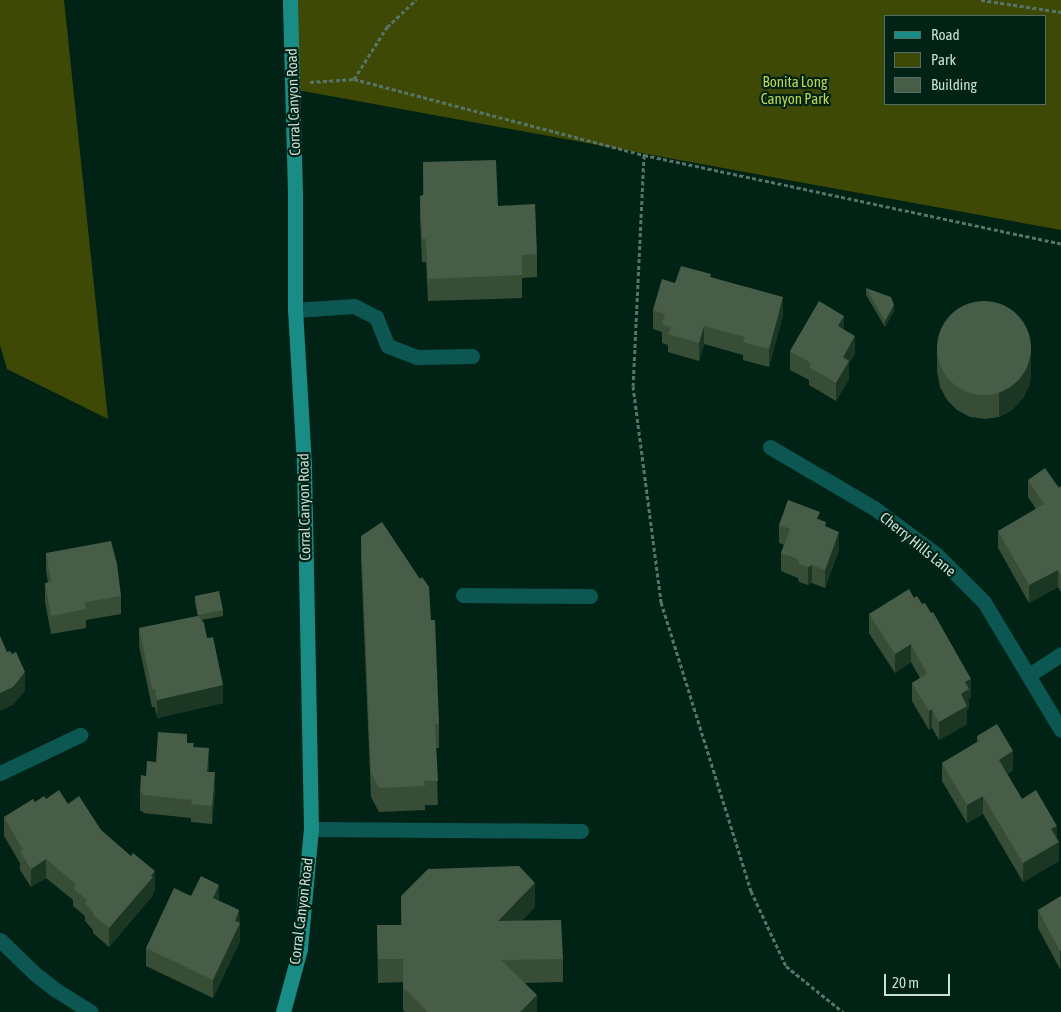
<!DOCTYPE html>
<html>
<head>
<meta charset="utf-8">
<style>
	body { margin:0 }
	#map { position:relative; width:1061px; height:1012px; overflow:hidden; background:#002316; font-family:"Asap Condensed",sans-serif }
	div>[style] { position:absolute }
	.green>* { inset:0; background:#3f4906 }
	.path>* { height:3px; margin-top:-1.5px; transform-origin:0; background:repeating-linear-gradient(90deg,#577469 0 4px,transparent 0 6.5px) }
	.minor>* { height:15px; margin:-7.5px; padding:0 7.5px; transform-origin:7.5px; border-radius:7.5px; background:#0d5753 }
	.major>* { height:15px; margin:-7.5px; padding:0 7.5px; transform-origin:7.5px; border-radius:7.5px; background:#1a8c86 }
	.wall>* { inset:0; background:#384d36 }
	.shaded-wall>* { inset:0; background:#1b3622 }
	.building>* { inset:0; background:#485d47 }
	.round { border-radius:50% }
	span { translate:-50% -50%; white-space:nowrap; text-align:center; line-height:1.15; -webkit-text-stroke:4.5px #002316; paint-order:stroke }
	.park-label { font-size:15px; color:#bed552 }
	.street-label { font-size:15px; color:#cbdfd6 }
	.legend { position:absolute; left:884px; top:15px; width:162px; height:90px; box-sizing:border-box; background:#002316; border:1px solid #516e63; margin:0; padding:6px 9px; list-style:none; font-size:15px; color:#cbdfd6 }
	.legend li { display:flex; align-items:center; gap:10px; height:25px }
	.legend b { width:25px; border:1px solid #516e63 }
	.scale { position:absolute; left:884px; top:974px; width:66px; height:22px; box-sizing:border-box; border:2px solid #cbdfd6; border-top:0; padding-left:6px; font-size:15px; line-height:18px; white-space:nowrap; color:#cbdfd6; -webkit-text-stroke:4px #002316; paint-order:stroke }
</style>
</head>
<body>
<div id="map">
	<div class="green">
		<i style="clip-path:polygon(0 0,64px 0,108px 419px,7px 369px,0 345px)"></i>
		<i style="clip-path:polygon(evenodd,290px 0,1061px 0,1061px 230px,292px 89px,290px 0,885px 16px,1045px 16px,1045px 104px,885px 104px,885px 16px)"></i>
	</div>
	<div class="path">
		<i style="left:981px;top:0;width:81px;rotate:8.5deg"></i>
		<i style="left:354px;top:79px;width:62px;rotate:-57.6deg"></i>
		<i style="left:387px;top:27px;width:40px;rotate:-43deg"></i>
		<i style="left:310px;top:82px;width:44px;rotate:-3.9deg"></i>
		<i style="left:354px;top:79px;width:300px;rotate:14.7deg"></i>
		<i style="left:644px;top:155px;width:426px;rotate:12deg"></i>
		<i style="left:644px;top:155px;width:231px;rotate:92.7deg"></i>
		<i style="left:633px;top:386px;width:218px;rotate:82.6deg"></i>
		<i style="left:661px;top:602px;width:303px;rotate:72.7deg"></i>
		<i style="left:751px;top:891px;width:83px;rotate:65deg"></i>
		<i style="left:786px;top:966px;width:73px;rotate:38.9deg"></i>
	</div>
	<div class="minor">
		<i style="left:295px;top:310px;width:59px;rotate:-3.9deg"></i>
		<i style="left:354px;top:306px;width:25px;rotate:27deg"></i>
		<i style="left:376px;top:317px;width:31px;rotate:68deg"></i>
		<i style="left:388px;top:346px;width:31px;rotate:21deg"></i>
		<i style="left:417px;top:357px;width:55px;rotate:-1deg"></i>
		<i style="left:770px;top:447px;width:121px;rotate:30.4deg"></i>
		<i style="left:874px;top:508px;width:79px;rotate:36.7deg"></i>
		<i style="left:937px;top:555px;width:66px;rotate:45deg"></i>
		<i style="left:984px;top:602px;width:149px;rotate:59deg"></i>
		<i style="left:463px;top:595px;width:127px;rotate:0.5deg"></i>
		<i style="left:1029px;top:675px;width:38px;rotate:-33deg"></i>
		<i style="left:0;top:773px;width:89px;rotate:-25.4deg"></i>
		<i style="left:311px;top:829px;width:270px;rotate:0.4deg"></i>
		<i style="left:0;top:940px;width:47px;rotate:44.1deg"></i>
		<i style="left:34px;top:973px;width:28px;rotate:38deg"></i>
		<i style="left:56px;top:990px;width:41px;rotate:32.2deg"></i>
	</div>
	<div class="major">
		<i style="left:283px;top:1012px;width:65px;rotate:-74.9deg"></i>
		<i style="left:300px;top:949px;width:121px;rotate:-84.8deg"></i>
		<i style="left:311px;top:829px;width:364px;rotate:-91.1deg"></i>
		<i style="left:304px;top:465px;width:155px;rotate:-93.3deg"></i>
		<i style="left:295px;top:310px;width:116px;rotate:-90deg"></i>
		<i style="left:295px;top:194px;width:194px;rotate:-91.5deg"></i>
	</div>
	<div class="wall">
		<i style="clip-path:polygon(423px 162px,498px 206px,537px 254px,537px 277px,522px 278px,522px 298px,428px 301px,426px 262px,422px 262px,420px 218px,420px 196px,423px 195px)"></i>
		<i style="clip-path:polygon(711px 277px,783px 315px,769px 367px,743px 360px,743px 355px,704px 344px,699px 361px,668px 352px,668px 345px,662px 343px,662px 332px,653px 329px,653px 310px,675px 283px)"></i>
		<i style="clip-path:polygon(866px 288px,894px 311px,885px 327px,866px 295px)"></i>
		<i style="clip-path:polygon(844px 330px,855px 354px,849px 363px,849px 379px,836px 401px,809px 385px,809px 380px,790px 370px,790px 351px)"></i>
		<i style="clip-path:polygon(937px 347px,1031px 368px,1030px 384px,1023px 398px,1012px 410px,999px 417px,985px 419px,970px 417px,957px 410px,947px 400px,940px 387px,937px 371px)"></i>
		<i style="clip-path:polygon(1028px 480px,1059px 488px,1061px 486px,1061px 592px,1058px 587px,1029px 603px,998px 548px,998px 531px,1036px 509px,1028px 497px)"></i>
		<i style="clip-path:polygon(820px 519px,826px 527px,839px 550px,825px 588px,812px 583px,808px 585px,799px 582px,798px 578px,781px 571px,781px 553px,784px 545px,779px 543px,779px 525px)"></i>
		<i style="clip-path:polygon(361px 536px,431px 620px,439px 724px,439px 748px,436px 748px,438px 805px,425px 805px,425px 810px,379px 812px,371px 797px,361px 560px)"></i>
		<i style="clip-path:polygon(46px 553px,121px 596px,121px 614px,86px 620px,86px 628px,51px 634px,45px 602px,45px 583px,48px 583px,46px 571px)"></i>
		<i style="clip-path:polygon(195px 596px,223px 610px,223px 616px,202px 620px,207px 638px,223px 703px,157px 718px,155px 707px,152px 707px,139px 646px,139px 628px,198px 616px,195px 603px)"></i>
		<i style="clip-path:polygon(914px 598px,922px 604px,971px 697px,969px 698px,969px 708px,967px 709px,967px 724px,939px 740px,932px 728px,929px 730px,912px 701px,912px 683px,920px 678px,911px 662px,895px 673px,869px 633px,869px 614px)"></i>
		<i style="clip-path:polygon(977px 736px,1013px 770px,1007px 774px,1022px 799px,1057px 839px,1059px 861px,1023px 882px,983px 814px,967px 823px,942px 781px,942px 763px,977px 742px)"></i>
		<i style="clip-path:polygon(187px 743px,194px 747px,209px 767px,208px 772px,215px 790px,212px 824px,191px 822px,191px 818px,143px 813px,143px 811px,140px 811px,140px 792px,156px 762px)"></i>
		<i style="clip-path:polygon(46px 799px,68px 804px,101px 830px,155px 890px,153px 892px,153px 895px,109px 947px,93px 933px,93px 930px,85px 921px,85px 916px,73px 906px,73px 900px,46px 878px,31px 887px,20px 870px,20px 863px,4px 836px,4px 817px,35px 802px)"></i>
		<i style="clip-path:polygon(191px 896px,219px 901px,239px 910px,240px 941px,213px 998px,146px 966px,146px 948px)"></i>
		<i style="clip-path:polygon(401px 896px,535px 907px,522px 920px,563px 959px,563px 982px,525px 983px,537px 1012px,405px 1012px,403px 1010px,403px 982px,378px 983px,377px 925px,401px 925px)"></i>
		<i style="clip-path:polygon(1061px 896px,1061px 968px,1060px 969px,1038px 928px,1038px 910px)"></i>
	</div>
	<div class="shaded-wall">
		<i style="clip-path:polygon(783px 297px,783px 315px,769px 367px,769px 349px)"></i>
		<i style="clip-path:polygon(894px 305px,894px 311px,885px 327px,885px 321px)"></i>
		<i style="clip-path:polygon(844px 316px,844px 334px,838px 326px)"></i>
		<i style="clip-path:polygon(704px 326px,704px 344px,699px 361px,699px 343px)"></i>
		<i style="clip-path:polygon(855px 336px,855px 354px,849px 363px,849px 379px,836px 401px,836px 383px,843px 357px)"></i>
		<i style="clip-path:polygon(1031px 344px,1031px 368px,1030px 384px,1023px 398px,1012px 410px,999px 417px,999px 393px)"></i>
		<i style="clip-path:polygon(839px 532px,839px 550px,825px 588px,825px 570px)"></i>
		<i style="clip-path:polygon(812px 565px,812px 583px,808px 585px,808px 567px)"></i>
		<i style="clip-path:polygon(1058px 570px,1058px 587px,1029px 603px,1029px 585px)"></i>
		<i style="clip-path:polygon(911px 644px,911px 662px,895px 673px,895px 654px)"></i>
		<i style="clip-path:polygon(25px 672px,25px 691px,13px 705px,0 711px,0 693px)"></i>
		<i style="clip-path:polygon(971px 679px,971px 697px,969px 698px,969px 708px,967px 709px,967px 724px,939px 740px,939px 722px,961px 694px,965px 682px)"></i>
		<i style="clip-path:polygon(223px 685px,223px 703px,157px 718px,157px 700px)"></i>
		<i style="clip-path:polygon(932px 709px,932px 728px,929px 730px,929px 711px)"></i>
		<i style="clip-path:polygon(209px 748px,209px 767px,207px 790px,207px 772px)"></i>
		<i style="clip-path:polygon(1013px 751px,1013px 770px,999px 778px,999px 760px)"></i>
		<i style="clip-path:polygon(215px 772px,215px 790px,212px 824px,212px 806px)"></i>
		<i style="clip-path:polygon(983px 796px,983px 814px,967px 823px,967px 805px)"></i>
		<i style="clip-path:polygon(1057px 826px,1057px 843px,1059px 842px,1059px 861px,1023px 882px,1023px 863px,1051px 829px)"></i>
		<i style="clip-path:polygon(46px 859px,46px 878px,31px 887px,31px 869px)"></i>
		<i style="clip-path:polygon(155px 871px,155px 890px,153px 892px,153px 895px,109px 947px,109px 928px)"></i>
		<i style="clip-path:polygon(535px 883px,535px 907px,498px 944px,498px 921px)"></i>
		<i style="clip-path:polygon(219px 885px,219px 903px,213px 898px)"></i>
		<i style="clip-path:polygon(239px 910px,240px 941px,213px 998px,213px 980px,235px 921px)"></i>
		<i style="clip-path:polygon(1061px 950px,1061px 968px,1060px 969px,1060px 951px)"></i>
		<i style="clip-path:polygon(537px 995px,537px 1012px,520px 1012px)"></i>
	</div>
	<div class="building">
		<i style="clip-path:polygon(496px 160px,498px 206px,535px 204px,537px 254px,522px 255px,522px 275px,428px 279px,426px 239px,422px 239px,420px 196px,424px 195px,423px 162px)"></i>
		<i style="clip-path:polygon(681px 266px,711px 274px,710px 277px,783px 297px,769px 349px,743px 342px,745px 337px,704px 326px,699px 343px,668px 334px,671px 327px,662px 324px,665px 314px,653px 310px,662px 279px,675px 283px)"></i>
		<i style="clip-path:polygon(866px 288px,891px 297px,894px 305px,885px 321px)"></i>
		<i style="clip-path:polygon(819px 301px,844px 316px,838px 326px,855px 336px,843px 357px,849px 361px,836px 383px,809px 367px,811px 363px,790px 351px)"></i>
		<i class="round" style="left:937px;top:301px;width:94px;height:94px"></i>
		<i style="clip-path:polygon(1045px 468px,1059px 488px,1061px 486px,1061px 575px,1058px 570px,1029px 585px,998px 531px,1044px 504px,1028px 480px)"></i>
		<i style="clip-path:polygon(788px 500px,820px 512px,817px 519px,826px 522px,825px 526px,839px 532px,825px 570px,812px 565px,808px 567px,799px 564px,798px 559px,781px 553px,790px 529px,779px 525px)"></i>
		<i style="clip-path:polygon(382px 522px,420px 579px,422px 577px,429px 587px,431px 620px,435px 620px,439px 724px,435px 724px,438px 781px,424px 781px,425px 786px,379px 788px,371px 773px,361px 536px)"></i>
		<i style="clip-path:polygon(111px 541px,117px 564px,121px 596px,85px 602px,86px 609px,51px 616px,45px 583px,51px 582px,46px 553px)"></i>
		<i style="clip-path:polygon(909px 589px,914px 598px,917px 596px,922px 604px,925px 603px,931px 613px,933px 612px,971px 679px,965px 682px,969px 689px,961px 694px,967px 706px,939px 722px,932px 709px,929px 711px,912px 683px,927px 674px,911px 644px,895px 654px,869px 614px)"></i>
		<i style="clip-path:polygon(219px 591px,223px 610px,198px 615px,195px 596px)"></i>
		<i style="clip-path:polygon(198px 616px,204px 623px,207px 638px,213px 637px,223px 685px,157px 700px,155px 689px,152px 689px,139px 628px)"></i>
		<i style="clip-path:polygon(0 636px,7px 652px,10px 651px,12px 654px,16px 652px,25px 672px,13px 687px,0 693px)"></i>
		<i style="clip-path:polygon(997px 724px,1013px 751px,999px 760px,1022px 799px,1036px 790px,1057px 826px,1051px 829px,1059px 842px,1023px 863px,983px 796px,967px 805px,942px 763px,979px 741px,977px 736px)"></i>
		<i style="clip-path:polygon(158px 732px,187px 734px,187px 743px,194px 743px,193px 747px,209px 748px,207px 772px,215px 772px,212px 806px,191px 804px,192px 800px,143px 795px,143px 793px,140px 792px,141px 775px,146px 776px,147px 761px,156px 762px)"></i>
		<i style="clip-path:polygon(59px 790px,68px 804px,79px 796px,101px 830px,131px 856px,133px 853px,155px 871px,151px 876px,153px 877px,109px 928px,93px 915px,94px 913px,85px 903px,87px 900px,73px 888px,76px 884px,46px 859px,31px 869px,20px 852px,23px 850px,4px 817px,33px 799px,35px 802px,44px 796px,46px 799px)"></i>
		<i style="clip-path:polygon(519px 866px,535px 883px,498px 921px,561px 920px,563px 959px,501px 960px,537px 995px,520px 1012px,428px 1012px,403px 987px,403px 959px,378px 959px,377px 925px,402px 925px,401px 896px,428px 869px)"></i>
		<i style="clip-path:polygon(201px 876px,219px 885px,213px 898px,239px 910px,235px 921px,240px 923px,213px 980px,146px 948px,174px 888px,191px 896px)"></i>
		<i style="clip-path:polygon(1061px 896px,1061px 950px,1060px 951px,1038px 910px)"></i>
	</div>
	<div class="park-label">
		<span style="left:795px;top:90px">Bonita Long<br>Canyon Park</span>
	</div>
	<div class="street-label">
		<span style="left:293px;top:102px;rotate:-92deg">Corral Canyon Road</span>
		<span style="left:304px;top:507px;rotate:-91deg">Corral Canyon Road</span>
		<span style="left:918px;top:544px;rotate:39deg">Cherry Hills Lane</span>
		<span style="left:301px;top:911px;rotate:-83deg">Corral Canyon Road</span>
	</div>
	<ul class="legend">
	<li><b style="height:6px;background:#1a8c86"></b>Road</li>
	<li><b style="height:14px;background:#3f4906"></b>Park</li>
	<li><b style="height:14px;background:#485d47"></b>Building</li>
	</ul>
	<div class="scale">20 m</div>
</div>
</body>
</html>
